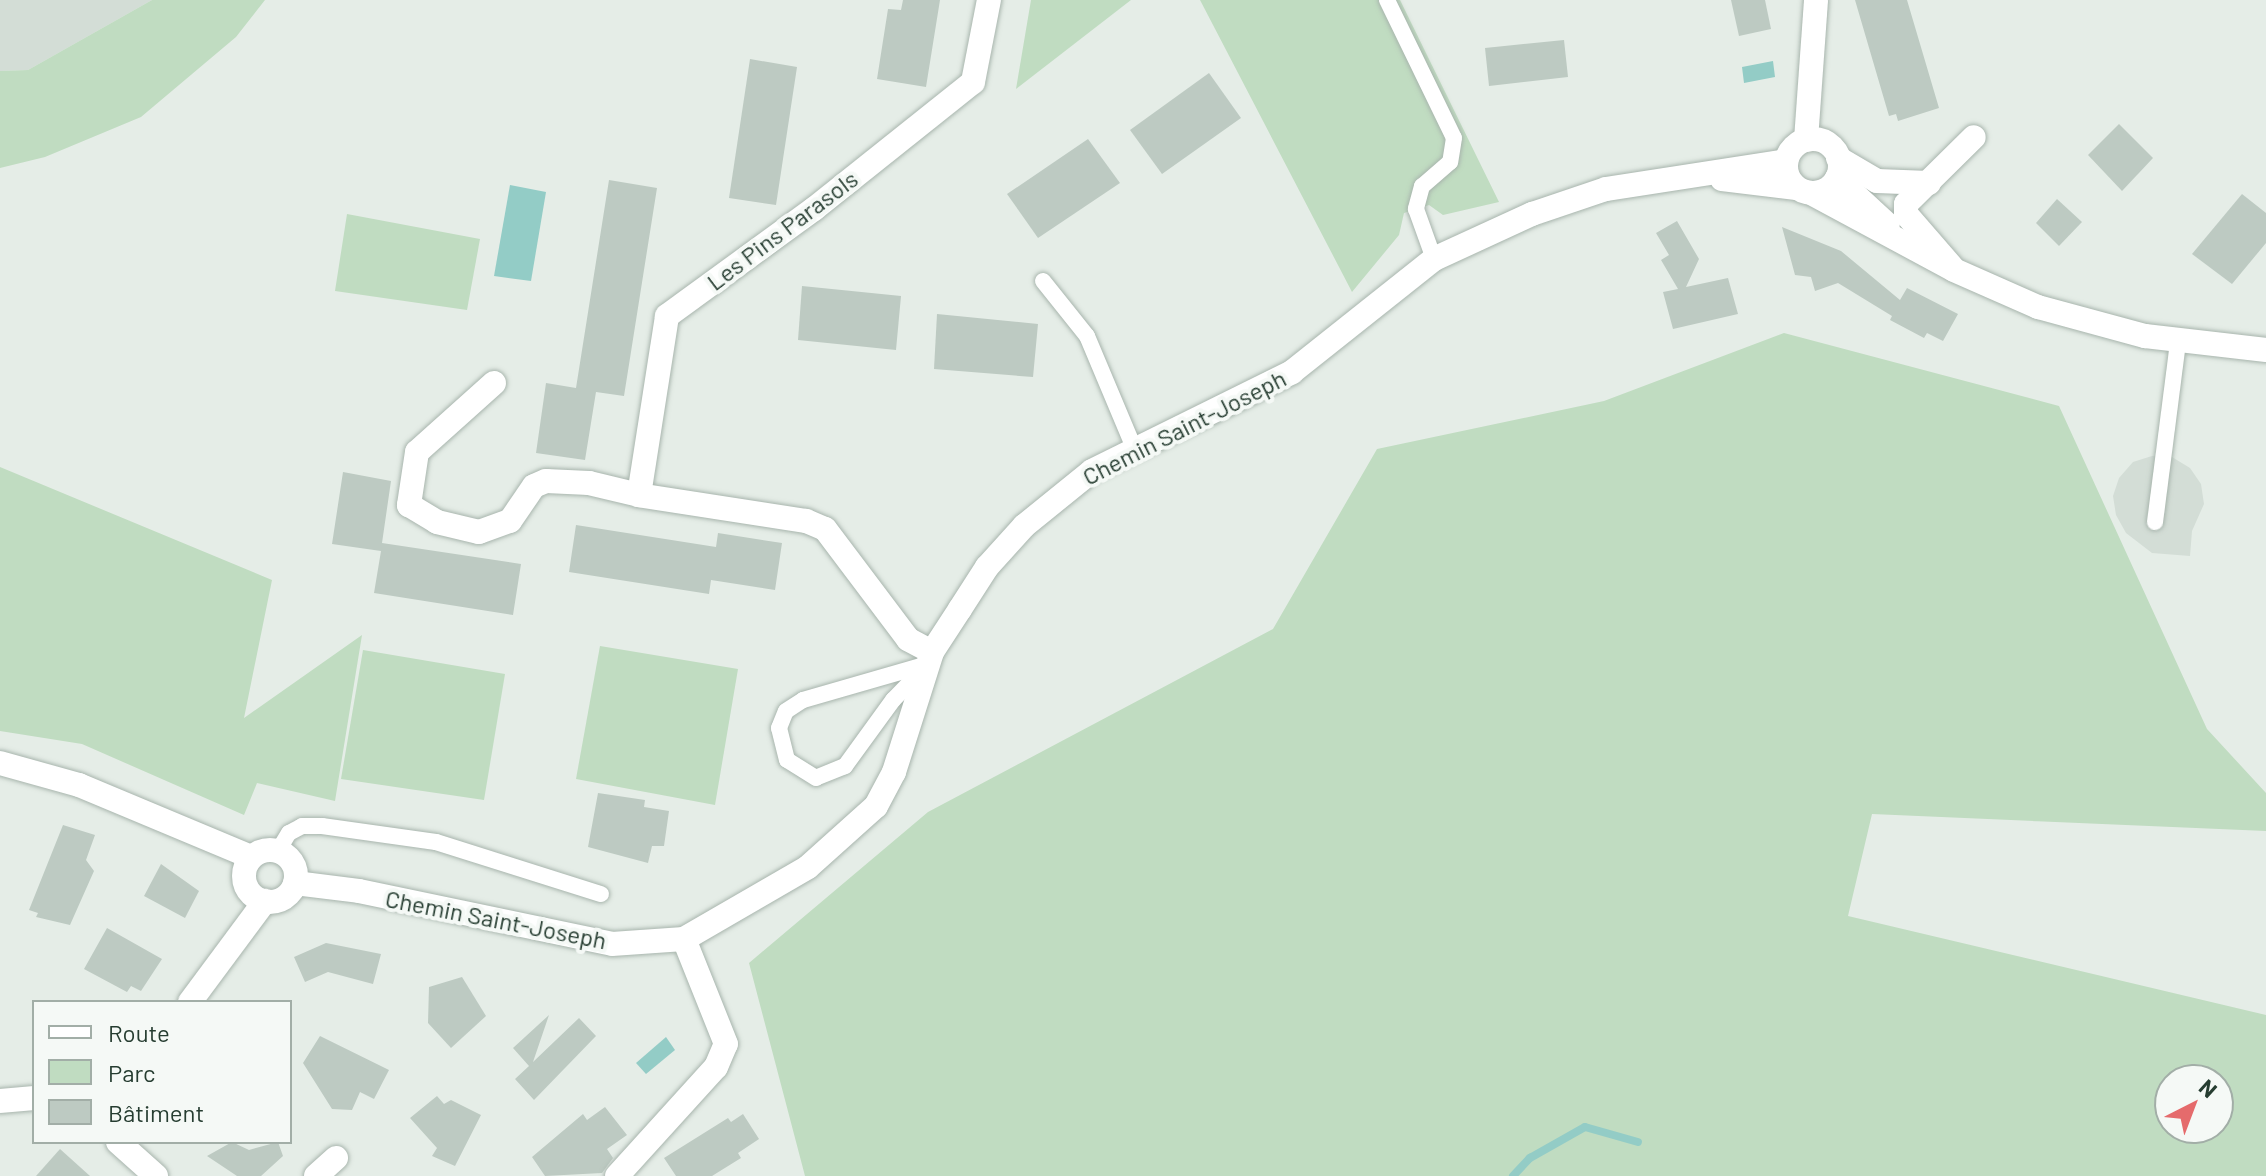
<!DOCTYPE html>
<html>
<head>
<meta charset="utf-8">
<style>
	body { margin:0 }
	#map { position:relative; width:2266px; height:1176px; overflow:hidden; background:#e5ede7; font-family:Barlow,sans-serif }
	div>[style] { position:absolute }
	.built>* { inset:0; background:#d3ddd6 }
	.green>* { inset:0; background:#c0dcc1 }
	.water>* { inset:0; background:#93ccc6 }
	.stream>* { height:8px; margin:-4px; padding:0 4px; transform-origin:4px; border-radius:4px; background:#93ccc6 }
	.building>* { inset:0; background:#bdcac2 }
	.roads { filter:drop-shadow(0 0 2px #a8b5ad) drop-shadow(0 0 2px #a8b5ad) }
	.lane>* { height:16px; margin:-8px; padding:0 8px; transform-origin:8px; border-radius:8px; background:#fff }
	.street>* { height:24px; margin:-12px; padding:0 12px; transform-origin:12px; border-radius:12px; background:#fff }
	.secondary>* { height:24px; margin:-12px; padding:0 12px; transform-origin:12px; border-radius:12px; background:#fff }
	.secondary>.ring { margin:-12px; padding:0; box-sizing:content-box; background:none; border:24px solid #fff; border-radius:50% }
	span { translate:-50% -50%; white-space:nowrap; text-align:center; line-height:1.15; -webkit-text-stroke:8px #f5f9f6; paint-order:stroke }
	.street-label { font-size:24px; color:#263d31 }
	.legend { position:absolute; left:32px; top:1000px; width:260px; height:144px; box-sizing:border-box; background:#f5f9f6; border:2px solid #a2aea7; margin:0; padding:10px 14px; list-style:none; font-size:24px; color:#263d31 }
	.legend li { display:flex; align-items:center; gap:16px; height:40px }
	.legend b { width:40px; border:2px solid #a2aea7 }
	.north { position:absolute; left:2154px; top:1064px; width:80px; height:80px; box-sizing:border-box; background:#f5f9f6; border:2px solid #a2aea7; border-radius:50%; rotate:42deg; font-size:22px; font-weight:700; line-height:32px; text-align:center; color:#263d31 }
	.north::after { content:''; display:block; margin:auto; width:28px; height:36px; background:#e56b6c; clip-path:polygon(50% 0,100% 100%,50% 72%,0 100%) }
</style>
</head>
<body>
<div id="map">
	<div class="built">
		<i style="clip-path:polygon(0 0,152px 0,28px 70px,0 71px)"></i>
		<i style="clip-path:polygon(2152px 456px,2172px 457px,2190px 468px,2201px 484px,2204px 504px,2192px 531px,2190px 556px,2152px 553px,2126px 533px,2116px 515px,2113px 496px,2119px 478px,2133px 462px)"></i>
	</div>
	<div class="green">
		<i style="clip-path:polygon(152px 0,265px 0,236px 37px,141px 117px,45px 157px,0 168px,0 71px,28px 70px)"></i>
		<i style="clip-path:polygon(1031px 0,1131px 0,1016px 89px)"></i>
		<i style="clip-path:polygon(1200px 0,1400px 0,1499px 202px,1443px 215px,1429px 205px,1404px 213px,1399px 235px,1352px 292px)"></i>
		<i style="clip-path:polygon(347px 214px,480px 239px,467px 310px,335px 291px)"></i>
		<i style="clip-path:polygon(evenodd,1784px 333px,2059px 406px,2207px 729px,2266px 793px,2266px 831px,1872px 814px,1848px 916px,2266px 1015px,2266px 1176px,805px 1176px,749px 963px,928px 812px,1273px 629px,1377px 449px,1604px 401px,1784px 333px,2170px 1080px,2218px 1080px,2218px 1128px,2170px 1128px,2170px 1080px)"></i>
		<i style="clip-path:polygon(0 467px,272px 580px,244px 718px,362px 635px,335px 801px,257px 783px,244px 815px,82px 744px,0 731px)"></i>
		<i style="clip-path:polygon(600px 646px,738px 669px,715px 805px,576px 779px)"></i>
		<i style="clip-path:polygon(363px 650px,505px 674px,484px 800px,341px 779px)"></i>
	</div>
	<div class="water">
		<i style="clip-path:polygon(1773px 61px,1775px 77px,1744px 83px,1742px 67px)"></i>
		<i style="clip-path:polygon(510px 185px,546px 192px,531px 281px,494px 276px)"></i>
		<i style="clip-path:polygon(666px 1037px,675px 1050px,646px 1074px,636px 1063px)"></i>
	</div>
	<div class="stream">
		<i style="left:1513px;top:1176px;width:25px;rotate:-47deg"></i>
		<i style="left:1530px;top:1158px;width:63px;rotate:-29.4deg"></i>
		<i style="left:1585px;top:1127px;width:55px;rotate:15.8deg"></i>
	</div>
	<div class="building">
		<i style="clip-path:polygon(903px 0,940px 0,926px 87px,877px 79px,888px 9px,901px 10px)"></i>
		<i style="clip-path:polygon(1731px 0,1765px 0,1771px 29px,1739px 36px)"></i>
		<i style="clip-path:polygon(1855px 0,1907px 0,1939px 108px,1898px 121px,1896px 114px,1889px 116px)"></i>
		<i style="clip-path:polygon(1564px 40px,1568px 77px,1489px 86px,1485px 48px)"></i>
		<i style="clip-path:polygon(750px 59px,797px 67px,776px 205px,729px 198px)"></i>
		<i style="clip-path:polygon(1209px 73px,1241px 118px,1162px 174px,1130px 130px)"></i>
		<i style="clip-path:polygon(2119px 124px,2153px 158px,2122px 191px,2088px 155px)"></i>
		<i style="clip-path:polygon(1088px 139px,1120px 183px,1038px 238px,1007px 194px)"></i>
		<i style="clip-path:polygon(609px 180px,657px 188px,624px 396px,596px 392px,585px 460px,536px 453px,546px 383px,576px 388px)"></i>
		<i style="clip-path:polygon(2242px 194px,2266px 213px,2266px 243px,2232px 284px,2192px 254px)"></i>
		<i style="clip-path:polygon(2057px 199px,2082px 222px,2059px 246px,2036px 223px)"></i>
		<i style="clip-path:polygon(1677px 221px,1699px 259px,1686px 287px,1728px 278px,1738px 314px,1673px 329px,1663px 292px,1678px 289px,1661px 260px,1669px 255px,1656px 233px)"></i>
		<i style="clip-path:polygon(1782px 227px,1841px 251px,1900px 300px,1907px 288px,1958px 314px,1943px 341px,1927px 333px,1924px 338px,1890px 320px,1892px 316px,1838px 283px,1815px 291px,1811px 277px,1795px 275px)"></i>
		<i style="clip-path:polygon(802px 286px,901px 296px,896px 350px,798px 340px)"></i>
		<i style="clip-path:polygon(937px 314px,1038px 324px,1033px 377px,934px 369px)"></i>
		<i style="clip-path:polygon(343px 472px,391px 481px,382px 543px,521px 564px,513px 615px,374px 593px,381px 551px,332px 544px)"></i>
		<i style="clip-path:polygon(576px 525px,716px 547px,718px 533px,782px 543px,775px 590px,711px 580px,709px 594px,569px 572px)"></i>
		<i style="clip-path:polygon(598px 793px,645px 800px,644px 807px,669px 811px,664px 846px,652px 846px,648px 863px,588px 847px)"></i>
		<i style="clip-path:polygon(63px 825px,95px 835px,86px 860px,94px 871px,70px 925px,36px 917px,38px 913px,29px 910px)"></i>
		<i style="clip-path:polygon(161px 864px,199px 891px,185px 918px,144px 896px)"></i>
		<i style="clip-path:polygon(107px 928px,162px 959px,141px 991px,131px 986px,127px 992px,84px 969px)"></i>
		<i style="clip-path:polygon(326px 943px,381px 954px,373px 984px,328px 972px,305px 982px,294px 957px)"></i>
		<i style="clip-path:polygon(462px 977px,486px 1016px,451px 1048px,428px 1023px,429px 987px)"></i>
		<i style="clip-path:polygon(549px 1015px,533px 1062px,579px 1018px,596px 1036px,534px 1100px,515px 1079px,529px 1066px,513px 1048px)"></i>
		<i style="clip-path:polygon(320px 1036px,389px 1070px,374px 1099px,360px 1092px,352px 1110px,332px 1109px,303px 1063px)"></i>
		<i style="clip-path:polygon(437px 1096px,444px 1104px,451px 1100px,481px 1115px,455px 1166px,432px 1156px,437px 1148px,410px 1118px)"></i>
		<i style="clip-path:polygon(605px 1107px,627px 1135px,607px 1149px,613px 1158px,602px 1173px,545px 1176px,532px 1157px,583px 1114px,587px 1120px)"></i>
		<i style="clip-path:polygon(743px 1114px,759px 1139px,738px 1153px,741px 1158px,712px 1176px,676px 1176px,664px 1158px,728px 1118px,731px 1122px)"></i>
		<i style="clip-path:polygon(232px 1142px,249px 1150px,278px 1142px,283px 1156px,261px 1176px,237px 1176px,207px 1156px)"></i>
		<i style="clip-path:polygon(60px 1149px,90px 1176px,36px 1176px)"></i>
	</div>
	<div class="roads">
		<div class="lane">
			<i style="left:1387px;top:0;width:153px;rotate:64.1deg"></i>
			<i style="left:1454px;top:138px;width:24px;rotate:99deg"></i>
			<i style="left:1450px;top:162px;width:37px;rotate:139deg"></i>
			<i style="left:1422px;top:186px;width:24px;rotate:105deg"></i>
			<i style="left:1416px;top:209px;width:53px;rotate:70.2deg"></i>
			<i style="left:1043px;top:281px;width:70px;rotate:51.3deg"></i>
			<i style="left:1087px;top:336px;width:124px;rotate:67.2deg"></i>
			<i style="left:2155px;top:522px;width:180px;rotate:-82.7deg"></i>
			<i style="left:928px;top:664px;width:50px;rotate:134.2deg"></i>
			<i style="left:893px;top:700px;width:82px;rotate:126deg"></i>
			<i style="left:845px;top:766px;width:31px;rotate:158deg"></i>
			<i style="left:816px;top:778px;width:34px;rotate:-148deg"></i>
			<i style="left:787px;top:760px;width:33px;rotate:-104deg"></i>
			<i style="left:779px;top:728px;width:18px;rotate:-68deg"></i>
			<i style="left:786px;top:711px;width:20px;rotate:-33deg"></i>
			<i style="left:803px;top:700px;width:130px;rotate:-16.1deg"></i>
			<i style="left:278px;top:851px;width:21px;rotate:-59deg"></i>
			<i style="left:289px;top:833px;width:15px;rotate:-28deg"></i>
			<i style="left:302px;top:826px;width:20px"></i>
			<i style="left:322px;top:826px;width:115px;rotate:8deg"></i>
			<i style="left:436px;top:842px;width:173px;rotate:17.5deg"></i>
		</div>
		<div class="street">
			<i style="left:1806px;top:140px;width:140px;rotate:-85.9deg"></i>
			<i style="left:1838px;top:158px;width:45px;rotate:30.5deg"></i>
			<i style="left:1877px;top:181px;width:52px;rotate:2.2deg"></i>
			<i style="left:1952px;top:267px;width:70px;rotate:-131deg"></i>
			<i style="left:1906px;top:214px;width:10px;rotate:-90deg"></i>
			<i style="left:1906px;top:204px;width:95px;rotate:-44.6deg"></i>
			<i style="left:494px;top:383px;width:103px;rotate:138.1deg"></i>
			<i style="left:417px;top:452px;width:54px;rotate:98.6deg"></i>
			<i style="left:409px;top:505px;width:33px;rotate:31deg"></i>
			<i style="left:437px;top:522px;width:43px;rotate:13.4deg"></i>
			<i style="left:479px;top:532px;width:33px;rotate:-20deg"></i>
			<i style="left:510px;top:521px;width:42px;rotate:-55.6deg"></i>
			<i style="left:534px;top:486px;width:13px;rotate:-23deg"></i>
			<i style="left:546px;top:481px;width:43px;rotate:2.7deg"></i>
			<i style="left:589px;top:483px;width:51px;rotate:13.5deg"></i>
			<i style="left:932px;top:652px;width:27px;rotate:-152deg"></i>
			<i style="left:908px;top:639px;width:138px;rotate:-127deg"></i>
			<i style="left:825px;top:529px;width:21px;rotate:-157deg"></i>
			<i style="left:806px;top:521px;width:169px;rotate:-171.2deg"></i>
			<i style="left:639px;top:495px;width:181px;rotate:-81.1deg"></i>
			<i style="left:667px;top:316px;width:182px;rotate:-36.1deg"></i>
			<i style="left:814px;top:209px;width:203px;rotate:-38.6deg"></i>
			<i style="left:973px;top:82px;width:84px;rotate:-79deg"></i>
			<i style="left:118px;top:1142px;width:51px;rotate:41.8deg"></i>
			<i style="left:316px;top:1176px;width:27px;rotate:-42deg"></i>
			<i style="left:617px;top:1176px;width:147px;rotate:-47.8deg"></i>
			<i style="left:716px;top:1067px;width:25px;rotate:-67deg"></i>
			<i style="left:726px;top:1044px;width:113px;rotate:-111.8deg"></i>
		</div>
		<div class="secondary">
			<i class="ring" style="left:1786px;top:139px;width:30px;height:30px"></i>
			<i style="left:1837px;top:178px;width:69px;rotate:42.7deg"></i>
			<i style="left:1722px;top:179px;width:75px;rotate:6.9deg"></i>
			<i style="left:1811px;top:193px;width:162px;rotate:28.3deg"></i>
			<i style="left:1954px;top:270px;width:92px;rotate:23.8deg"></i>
			<i style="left:2038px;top:307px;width:111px;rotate:15.2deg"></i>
			<i style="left:2145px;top:336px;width:122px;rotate:6.6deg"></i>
			<i style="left:0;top:763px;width:82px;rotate:15.6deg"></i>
			<i style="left:79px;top:785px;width:186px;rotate:22.7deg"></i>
			<i class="ring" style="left:244px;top:850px;width:28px;height:28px"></i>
			<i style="left:295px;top:883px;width:64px;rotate:7.1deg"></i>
			<i style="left:359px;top:891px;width:258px;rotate:11.8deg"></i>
			<i style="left:612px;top:944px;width:72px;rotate:-4deg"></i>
			<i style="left:684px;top:939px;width:143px;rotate:-30.1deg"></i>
			<i style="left:808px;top:867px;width:91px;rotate:-41.9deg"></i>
			<i style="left:876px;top:806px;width:38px;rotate:-62deg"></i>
			<i style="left:894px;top:772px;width:126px;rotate:-72.4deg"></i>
			<i style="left:932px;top:652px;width:51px;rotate:-56.9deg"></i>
			<i style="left:960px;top:609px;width:50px;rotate:-57.3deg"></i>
			<i style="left:987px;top:567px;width:55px;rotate:-47.9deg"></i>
			<i style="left:1024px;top:526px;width:87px;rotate:-39deg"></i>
			<i style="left:1092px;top:471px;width:223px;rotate:-26.3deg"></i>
			<i style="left:1292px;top:372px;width:181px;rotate:-38.5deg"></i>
			<i style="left:1434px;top:259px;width:108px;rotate:-24.7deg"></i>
			<i style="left:1532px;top:214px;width:78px;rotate:-18.7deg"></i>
			<i style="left:1606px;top:189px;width:182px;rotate:-8.8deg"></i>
			<i style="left:190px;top:1002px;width:126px;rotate:-53.4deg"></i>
			<i style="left:0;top:1101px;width:34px;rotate:-5deg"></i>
		</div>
	</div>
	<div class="street-label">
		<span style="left:782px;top:230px;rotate:-37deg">Les Pins Parasols</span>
		<span style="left:1184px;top:427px;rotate:-27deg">Chemin Saint-Joseph</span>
		<span style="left:496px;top:919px;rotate:11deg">Chemin Saint-Joseph</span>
	</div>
	<ul class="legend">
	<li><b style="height:10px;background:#fff"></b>Route</li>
	<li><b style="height:22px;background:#c0dcc1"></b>Parc</li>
	<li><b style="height:22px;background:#bdcac2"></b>Bâtiment</li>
	</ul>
	<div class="north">N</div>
</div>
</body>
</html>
